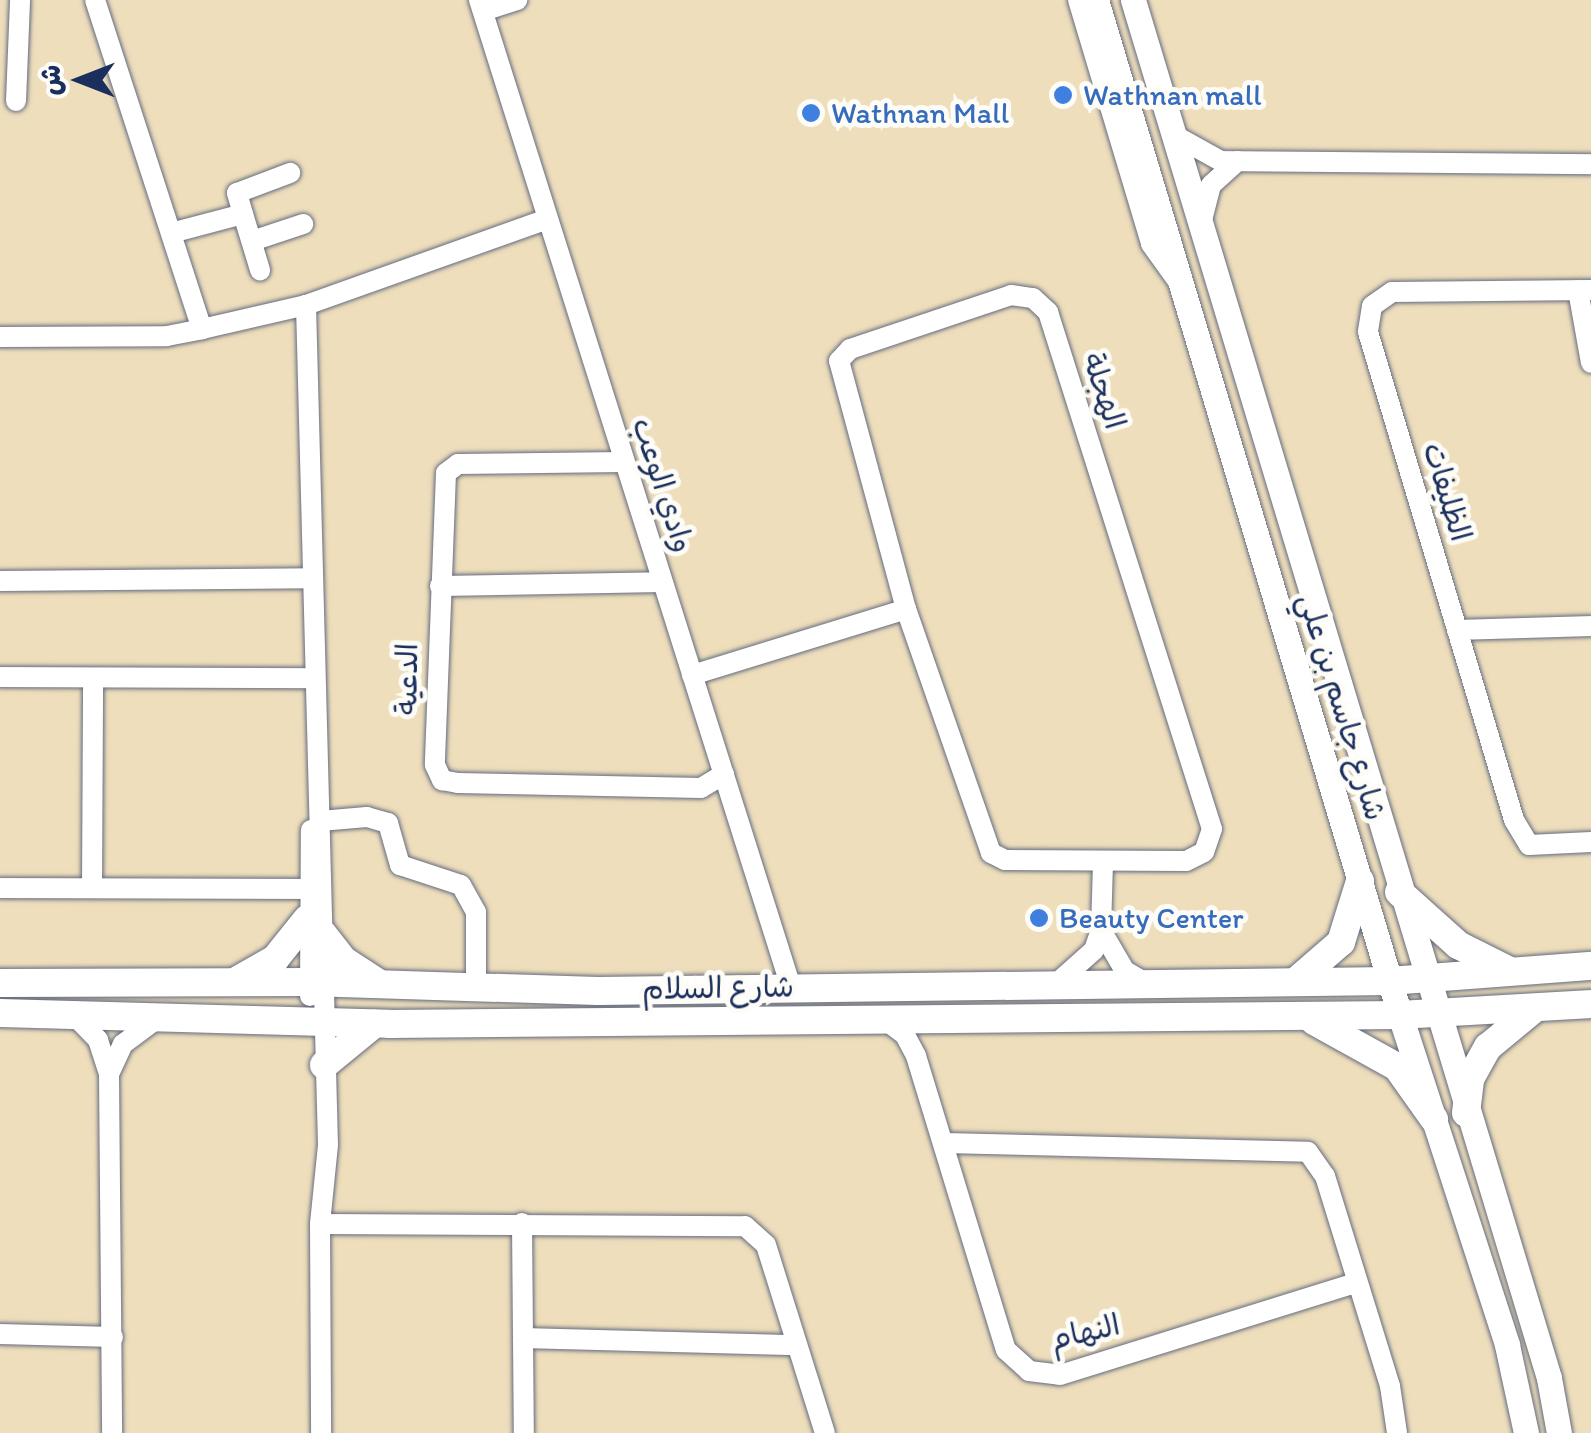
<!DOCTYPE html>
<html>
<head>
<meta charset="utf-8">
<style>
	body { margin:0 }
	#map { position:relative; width:1591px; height:1433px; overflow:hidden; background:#eedebc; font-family:Itim,"Playpen Sans Arabic",sans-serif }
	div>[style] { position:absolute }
	.roads { filter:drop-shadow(0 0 2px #656c7f) drop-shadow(0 0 2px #656c7f) }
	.minor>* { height:20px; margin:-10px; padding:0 10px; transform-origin:10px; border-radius:10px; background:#fff }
	.tertiary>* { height:25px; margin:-12.5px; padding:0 12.5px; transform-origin:12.5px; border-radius:12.5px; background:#fff }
	.secondary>* { height:28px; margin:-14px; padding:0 14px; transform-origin:14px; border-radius:14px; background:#fff }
	.dots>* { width:28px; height:28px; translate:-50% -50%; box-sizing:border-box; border:5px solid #fdfcf7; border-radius:50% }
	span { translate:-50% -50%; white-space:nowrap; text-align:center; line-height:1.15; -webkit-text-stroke:10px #fdfcf7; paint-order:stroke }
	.shop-label { font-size:30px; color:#366cbe }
	.left { translate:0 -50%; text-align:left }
	.street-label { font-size:30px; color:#1b2f5e }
	.north { position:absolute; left:30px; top:30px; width:100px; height:100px; -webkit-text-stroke:8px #fdfcf7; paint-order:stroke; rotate:270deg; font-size:28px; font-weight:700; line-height:40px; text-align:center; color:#1b2f5e }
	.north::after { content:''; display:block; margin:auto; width:35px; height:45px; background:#1b2f5e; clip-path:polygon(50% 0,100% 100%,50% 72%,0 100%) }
</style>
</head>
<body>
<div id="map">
	<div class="roads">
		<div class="minor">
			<i style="left:95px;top:0;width:346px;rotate:72deg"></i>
			<i style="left:479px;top:0;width:1035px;rotate:72.46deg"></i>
			<i style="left:1078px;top:0;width:255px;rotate:73.3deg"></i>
			<i style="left:1151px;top:244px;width:48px;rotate:54.3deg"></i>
			<i style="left:483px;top:11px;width:36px;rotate:-18deg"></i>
			<i style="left:16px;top:101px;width:101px;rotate:-87.7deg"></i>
			<i style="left:1174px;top:135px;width:54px;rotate:29deg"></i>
			<i style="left:1221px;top:161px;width:370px;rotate:0.5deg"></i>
			<i style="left:243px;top:214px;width:59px;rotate:73.1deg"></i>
			<i style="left:1201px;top:224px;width:40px;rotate:-75.6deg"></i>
			<i style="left:1211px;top:185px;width:36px;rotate:-42deg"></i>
			<i style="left:171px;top:233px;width:74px;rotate:-14.8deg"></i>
			<i style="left:243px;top:214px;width:22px;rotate:-106deg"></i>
			<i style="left:237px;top:193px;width:57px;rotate:-20.7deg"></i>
			<i style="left:252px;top:241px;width:54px;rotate:-18.4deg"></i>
			<i style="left:1578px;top:290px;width:74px;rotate:79.9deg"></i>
			<i style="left:1591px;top:290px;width:199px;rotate:179.4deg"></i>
			<i style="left:1392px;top:292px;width:24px;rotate:145deg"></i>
			<i style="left:1372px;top:306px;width:26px;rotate:99deg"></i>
			<i style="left:1368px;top:332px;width:509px;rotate:73.34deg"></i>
			<i style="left:1514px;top:820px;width:29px;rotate:59deg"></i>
			<i style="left:1529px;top:845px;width:62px;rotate:-2.8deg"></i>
			<i style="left:1011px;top:295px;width:22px;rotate:8deg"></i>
			<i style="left:1033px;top:298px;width:21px;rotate:43deg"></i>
			<i style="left:1048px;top:312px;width:542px;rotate:72.4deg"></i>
			<i style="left:1212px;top:829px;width:24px;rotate:109deg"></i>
			<i style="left:1204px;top:852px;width:20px;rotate:153deg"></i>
			<i style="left:1186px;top:861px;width:181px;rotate:-179.7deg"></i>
			<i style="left:1005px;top:860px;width:16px;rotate:-153deg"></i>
			<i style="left:991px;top:853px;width:258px;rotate:-109.2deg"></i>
			<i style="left:906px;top:609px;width:257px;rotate:-105.1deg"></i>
			<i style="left:839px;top:361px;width:16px;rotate:-47deg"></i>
			<i style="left:850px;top:349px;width:170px;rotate:-18.5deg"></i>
			<i style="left:306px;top:305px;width:840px;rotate:88.5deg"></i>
			<i style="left:328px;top:1145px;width:79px;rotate:95.8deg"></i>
			<i style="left:320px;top:1224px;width:209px;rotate:89.7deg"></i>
			<i style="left:0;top:337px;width:167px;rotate:-0.3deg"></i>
			<i style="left:167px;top:336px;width:36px;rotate:-11deg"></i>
			<i style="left:202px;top:329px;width:107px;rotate:-13deg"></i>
			<i style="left:306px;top:305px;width:256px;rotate:-19.6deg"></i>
			<i style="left:624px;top:462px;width:166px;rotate:179.3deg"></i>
			<i style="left:458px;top:464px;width:15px;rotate:143deg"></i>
			<i style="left:446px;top:473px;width:292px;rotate:92.2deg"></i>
			<i style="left:435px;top:765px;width:17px;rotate:65deg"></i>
			<i style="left:442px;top:780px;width:16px;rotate:11deg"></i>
			<i style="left:458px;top:783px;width:243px;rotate:1.2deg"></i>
			<i style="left:701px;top:788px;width:27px;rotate:-31deg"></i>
			<i style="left:0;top:581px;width:313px;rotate:-0.5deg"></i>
			<i style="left:440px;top:586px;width:222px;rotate:-1deg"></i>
			<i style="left:1457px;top:630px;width:134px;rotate:-1.7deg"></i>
			<i style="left:692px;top:675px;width:224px;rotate:-17.1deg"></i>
			<i style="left:0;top:677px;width:314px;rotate:0.2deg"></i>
			<i style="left:320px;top:821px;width:47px;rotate:-4.9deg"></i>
			<i style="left:367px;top:817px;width:22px;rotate:16deg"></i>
			<i style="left:388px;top:823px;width:44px;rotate:74.1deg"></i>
			<i style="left:400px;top:865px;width:64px;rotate:18.2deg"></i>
			<i style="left:461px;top:885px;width:31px;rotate:61deg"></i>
			<i style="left:476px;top:912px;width:79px;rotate:90deg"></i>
			<i style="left:0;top:888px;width:307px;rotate:0.2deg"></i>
			<i style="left:92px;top:888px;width:210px;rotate:-89.7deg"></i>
			<i style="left:1101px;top:930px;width:48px;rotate:59.7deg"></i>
			<i style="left:1125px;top:971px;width:24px;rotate:30deg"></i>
			<i style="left:1056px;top:984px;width:51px;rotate:-41.8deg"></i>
			<i style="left:1094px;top:950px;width:21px;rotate:-71deg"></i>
			<i style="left:1101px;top:930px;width:69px;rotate:-88.3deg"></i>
			<i style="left:310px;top:996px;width:166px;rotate:-89.7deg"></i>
			<i style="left:76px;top:1017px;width:32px;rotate:46deg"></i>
			<i style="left:98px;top:1040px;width:36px;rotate:72deg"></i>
			<i style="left:109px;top:1074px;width:359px;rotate:89.5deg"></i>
			<i style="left:884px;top:1019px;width:26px;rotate:37deg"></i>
			<i style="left:905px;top:1035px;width:24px;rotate:62deg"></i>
			<i style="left:916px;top:1056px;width:307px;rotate:73deg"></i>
			<i style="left:1006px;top:1350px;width:31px;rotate:42deg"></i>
			<i style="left:1029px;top:1371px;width:31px;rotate:7deg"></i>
			<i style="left:1060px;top:1375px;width:307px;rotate:-17.3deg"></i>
			<i style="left:109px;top:1074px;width:33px;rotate:-65deg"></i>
			<i style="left:123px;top:1044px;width:44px;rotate:-36.6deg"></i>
			<i style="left:945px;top:1143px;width:363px;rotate:1.4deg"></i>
			<i style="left:1308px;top:1152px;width:29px;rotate:55deg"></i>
			<i style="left:1325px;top:1176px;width:220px;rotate:72.8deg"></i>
			<i style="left:1390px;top:1386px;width:48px;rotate:81.5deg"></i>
			<i style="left:522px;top:1223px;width:210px;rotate:89.5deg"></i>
			<i style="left:320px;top:1224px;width:425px;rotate:0.3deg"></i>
			<i style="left:745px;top:1226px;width:28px;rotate:42deg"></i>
			<i style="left:766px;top:1245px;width:197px;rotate:72.6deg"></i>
			<i style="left:0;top:1334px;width:113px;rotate:1.5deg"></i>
			<i style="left:523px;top:1338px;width:274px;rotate:1.5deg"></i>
		</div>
		<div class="tertiary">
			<i style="left:1096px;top:0;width:1060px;rotate:73.33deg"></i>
			<i style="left:1400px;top:1015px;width:347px;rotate:72deg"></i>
			<i style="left:1507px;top:1345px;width:90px;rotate:77.8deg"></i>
			<i style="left:1133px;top:0;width:1439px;rotate:73.2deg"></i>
			<i style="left:1549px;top:1378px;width:56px;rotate:79.7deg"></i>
		</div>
		<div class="secondary">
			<i style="left:1399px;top:892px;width:79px;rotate:41.9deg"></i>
			<i style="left:1458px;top:945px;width:58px;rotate:26.6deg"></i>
			<i style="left:323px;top:934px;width:33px;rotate:52deg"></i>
			<i style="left:343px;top:960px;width:44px;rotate:33deg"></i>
			<i style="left:238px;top:980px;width:43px;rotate:-29.6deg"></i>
			<i style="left:275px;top:959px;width:51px;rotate:-51.3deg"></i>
			<i style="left:1295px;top:982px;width:61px;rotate:-41deg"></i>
			<i style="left:1341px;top:942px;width:64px;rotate:-72.7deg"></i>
			<i style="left:0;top:983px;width:309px;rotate:-0.2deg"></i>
			<i style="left:309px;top:982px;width:289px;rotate:1.8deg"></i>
			<i style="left:598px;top:991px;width:792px;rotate:-0.72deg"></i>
			<i style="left:1390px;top:981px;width:202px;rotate:-4.3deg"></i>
			<i style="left:0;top:1013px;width:389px;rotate:1.6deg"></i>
			<i style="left:389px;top:1024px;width:1011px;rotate:-0.51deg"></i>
			<i style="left:1400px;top:1015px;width:191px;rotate:-3.3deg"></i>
			<i style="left:1314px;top:1021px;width:95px;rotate:29deg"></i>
			<i style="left:1397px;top:1067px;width:64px;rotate:54.6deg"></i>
			<i style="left:324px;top:1065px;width:65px;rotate:-39.4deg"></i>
			<i style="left:1466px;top:1113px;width:34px;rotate:-83deg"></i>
			<i style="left:1470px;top:1079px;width:37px;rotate:-61deg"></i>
			<i style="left:1488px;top:1047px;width:60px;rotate:-39.6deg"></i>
		</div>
	</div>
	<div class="dots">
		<i style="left:1063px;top:95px;background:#3f7fe0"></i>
		<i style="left:811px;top:113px;background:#3f7fe0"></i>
		<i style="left:1039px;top:918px;background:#3f7fe0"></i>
	</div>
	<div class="shop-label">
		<span class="left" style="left:1083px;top:95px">Wathnan mall</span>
		<span class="left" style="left:831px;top:113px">Wathnan Mall</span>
		<span class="left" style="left:1059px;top:918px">Beauty Center</span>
	</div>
	<div class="street-label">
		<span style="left:1104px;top:391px;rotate:72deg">الهجلة</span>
		<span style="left:663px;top:485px;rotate:72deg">وادي الوعب</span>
		<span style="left:1447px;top:492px;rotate:73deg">الظليفات</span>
		<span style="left:407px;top:679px;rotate:-89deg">الدعية</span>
		<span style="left:1342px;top:707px;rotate:73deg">شارع جاسم بن علي</span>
		<span style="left:718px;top:988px;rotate:-1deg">شارع السلام</span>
		<span style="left:1085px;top:1332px;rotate:-13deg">النهام</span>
	</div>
	<div class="north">ش</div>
</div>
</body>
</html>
